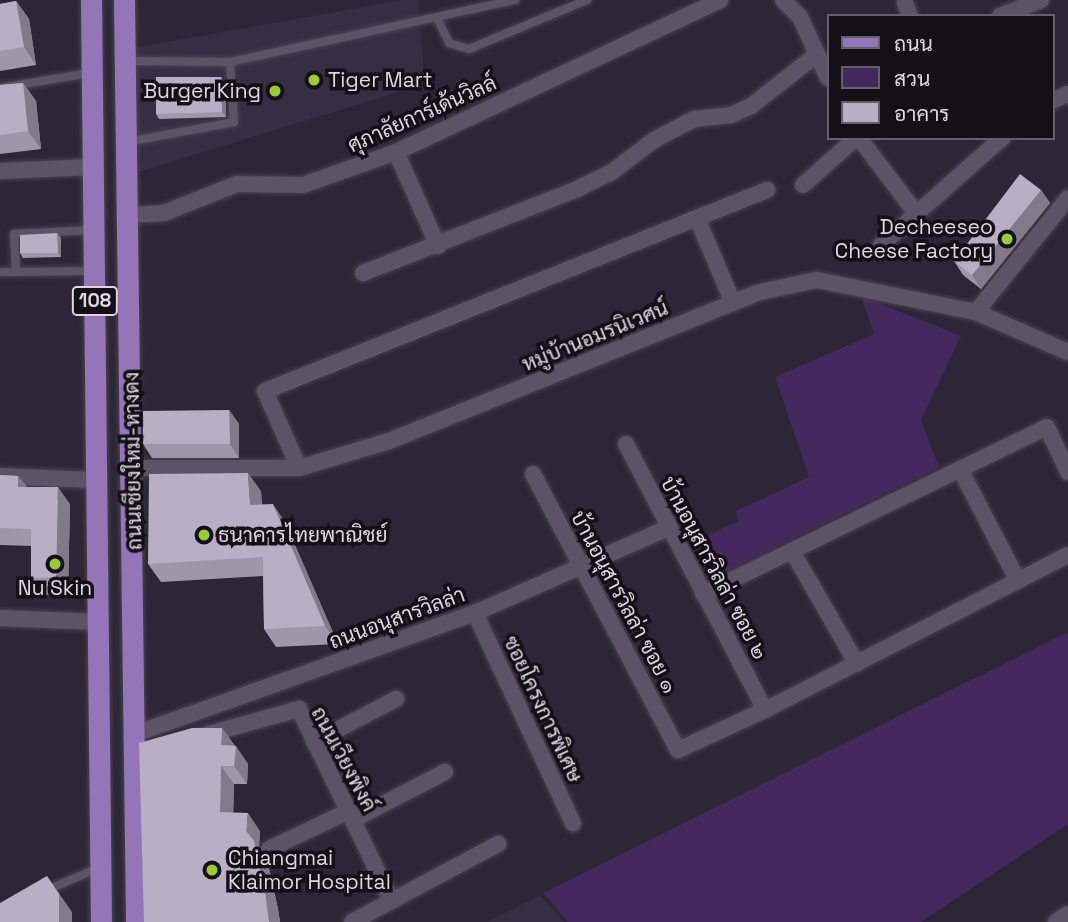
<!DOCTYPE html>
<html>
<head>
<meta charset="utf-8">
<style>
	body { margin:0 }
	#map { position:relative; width:1068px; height:922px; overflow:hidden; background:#2d2636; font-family:"Space Grotesk",Sarabun,sans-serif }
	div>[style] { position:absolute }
	.built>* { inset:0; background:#372e43 }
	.green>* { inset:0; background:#43295d }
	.roads { filter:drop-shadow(0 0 2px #494350) drop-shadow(0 0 2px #494350) }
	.lane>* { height:8px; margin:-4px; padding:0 4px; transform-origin:4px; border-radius:4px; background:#5c5466 }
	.street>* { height:16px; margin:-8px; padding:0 8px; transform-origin:8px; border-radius:8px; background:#5c5466 }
	.primary>* { height:21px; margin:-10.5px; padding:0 10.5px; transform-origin:10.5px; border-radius:10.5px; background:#9475b8 }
	.wall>* { inset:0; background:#9e96a9 }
	.shaded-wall>* { inset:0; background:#817a89 }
	.building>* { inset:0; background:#b8afc4 }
	.dots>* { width:19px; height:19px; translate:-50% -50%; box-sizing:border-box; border:4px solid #141018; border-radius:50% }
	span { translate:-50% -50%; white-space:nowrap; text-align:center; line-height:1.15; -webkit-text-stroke:7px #141018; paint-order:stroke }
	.shield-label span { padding:2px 5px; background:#141018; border:2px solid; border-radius:5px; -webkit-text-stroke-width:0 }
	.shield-label { font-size:19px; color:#dcd7e2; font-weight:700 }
	.poi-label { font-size:21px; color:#dcd7e2 }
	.left { translate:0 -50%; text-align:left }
	.right { translate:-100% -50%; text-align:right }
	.street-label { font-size:21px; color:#dcd7e2 }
	.legend { position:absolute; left:827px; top:14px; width:228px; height:126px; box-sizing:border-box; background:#141018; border:2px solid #646069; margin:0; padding:9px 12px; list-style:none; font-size:21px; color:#dcd7e2 }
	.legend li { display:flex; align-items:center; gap:14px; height:35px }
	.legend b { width:35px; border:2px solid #646069 }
</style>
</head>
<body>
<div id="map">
	<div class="built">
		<i style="clip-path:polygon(402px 0,418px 0,425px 84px,135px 173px,133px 48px)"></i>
		<i style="clip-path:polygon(540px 895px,564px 922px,487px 922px)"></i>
	</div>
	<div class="green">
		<i style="clip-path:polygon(861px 296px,961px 336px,921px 420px,939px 467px,712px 578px,691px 543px,738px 521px,736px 511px,809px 477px,775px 377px,874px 334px)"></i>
		<i style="clip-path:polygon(1068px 632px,1068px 824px,921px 922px,568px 922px,543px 893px)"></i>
	</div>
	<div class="roads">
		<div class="lane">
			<i style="left:437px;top:18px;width:28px;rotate:64deg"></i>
			<i style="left:449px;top:43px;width:21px;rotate:17deg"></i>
			<i style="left:469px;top:49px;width:128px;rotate:-22.6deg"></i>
			<i style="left:125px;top:61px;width:105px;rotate:0.5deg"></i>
			<i style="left:230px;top:62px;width:60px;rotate:86.2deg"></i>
			<i style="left:234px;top:122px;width:109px;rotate:169.4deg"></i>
			<i style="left:230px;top:62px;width:292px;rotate:-12.3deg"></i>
			<i style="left:0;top:88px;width:91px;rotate:-9.5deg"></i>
			<i style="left:91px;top:230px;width:77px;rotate:177deg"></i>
			<i style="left:14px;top:234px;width:38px;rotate:87deg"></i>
			<i style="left:16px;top:272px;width:75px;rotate:-0.8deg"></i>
			<i style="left:0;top:272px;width:16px"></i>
			<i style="left:45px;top:891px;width:60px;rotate:-23.6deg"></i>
		</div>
		<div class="street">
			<i style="left:783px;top:0;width:24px;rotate:45deg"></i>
			<i style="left:800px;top:17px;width:67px;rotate:65.3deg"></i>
			<i style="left:905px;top:3px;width:14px;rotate:69deg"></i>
			<i style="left:1000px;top:16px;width:44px;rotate:-21.3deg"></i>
			<i style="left:1052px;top:101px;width:17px;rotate:-24deg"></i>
			<i style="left:859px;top:138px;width:94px;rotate:52.8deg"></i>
			<i style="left:396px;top:152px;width:103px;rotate:65.9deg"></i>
			<i style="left:0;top:171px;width:93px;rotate:-2.5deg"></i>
			<i style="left:803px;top:185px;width:71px;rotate:-41.6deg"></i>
			<i style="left:128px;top:215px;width:36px;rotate:-3deg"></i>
			<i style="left:164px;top:213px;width:79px;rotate:-21.7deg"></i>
			<i style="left:237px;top:184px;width:66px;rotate:0.9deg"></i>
			<i style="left:303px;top:185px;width:99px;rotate:-19.5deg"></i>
			<i style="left:396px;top:152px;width:358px;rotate:-25.1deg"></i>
			<i style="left:697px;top:218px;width:92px;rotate:67deg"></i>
			<i style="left:881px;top:245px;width:162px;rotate:-41.5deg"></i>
			<i style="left:363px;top:273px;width:230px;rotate:-21.4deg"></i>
			<i style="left:577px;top:189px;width:39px;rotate:-26deg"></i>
			<i style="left:612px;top:172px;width:53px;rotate:-37.3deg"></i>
			<i style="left:654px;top:140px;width:45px;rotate:-27.7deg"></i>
			<i style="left:694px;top:119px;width:37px;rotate:-6deg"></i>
			<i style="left:731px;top:115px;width:22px;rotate:-24deg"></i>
			<i style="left:751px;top:106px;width:83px;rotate:-38.1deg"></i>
			<i style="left:976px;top:312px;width:146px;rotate:-51.1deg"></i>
			<i style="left:626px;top:444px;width:300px;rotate:62.4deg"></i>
			<i style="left:133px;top:468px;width:166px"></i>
			<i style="left:299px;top:468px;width:94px;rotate:-16.7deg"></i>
			<i style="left:389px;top:441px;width:400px;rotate:-21.9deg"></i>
			<i style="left:760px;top:292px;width:58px;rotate:-11.9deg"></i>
			<i style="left:817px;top:280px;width:162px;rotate:11.4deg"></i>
			<i style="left:976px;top:312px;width:100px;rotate:23.5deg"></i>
			<i style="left:299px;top:468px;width:84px;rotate:-113.8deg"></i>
			<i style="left:265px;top:391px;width:541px;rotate:-21.82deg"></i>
			<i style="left:960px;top:469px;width:126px;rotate:62.6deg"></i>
			<i style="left:533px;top:474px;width:312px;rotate:62.3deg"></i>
			<i style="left:678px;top:750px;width:96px;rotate:-24.7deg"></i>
			<i style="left:765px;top:710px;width:340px;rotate:-27.1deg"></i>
			<i style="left:0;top:476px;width:97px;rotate:2.4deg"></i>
			<i style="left:792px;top:551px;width:130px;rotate:60.1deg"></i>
			<i style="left:703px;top:594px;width:382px;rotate:-25.9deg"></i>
			<i style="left:1047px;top:427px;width:50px;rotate:65deg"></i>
			<i style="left:475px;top:613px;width:232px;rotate:65deg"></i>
			<i style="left:0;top:618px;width:99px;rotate:2.3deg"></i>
			<i style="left:135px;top:734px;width:361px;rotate:-19.6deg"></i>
			<i style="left:475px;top:613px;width:211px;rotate:-23.8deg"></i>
			<i style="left:202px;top:736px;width:101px;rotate:-15.6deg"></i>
			<i style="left:299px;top:709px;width:213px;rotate:64.2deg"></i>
			<i style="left:314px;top:742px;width:93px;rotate:-27.7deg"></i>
			<i style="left:353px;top:820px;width:104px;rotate:-27.6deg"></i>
			<i style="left:269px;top:849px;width:89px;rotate:-25.4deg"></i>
			<i style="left:352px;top:922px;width:166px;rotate:-28.1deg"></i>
			<i style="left:1056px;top:922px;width:14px;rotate:-34deg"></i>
		</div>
		<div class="primary">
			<i style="left:91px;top:0;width:922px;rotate:89.38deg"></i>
			<i style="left:124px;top:0;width:922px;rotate:89.25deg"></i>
		</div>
	</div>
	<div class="wall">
		<i style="clip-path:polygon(16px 1px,29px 19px,36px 65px,0 71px,0 4px)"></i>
		<i style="clip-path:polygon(221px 77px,225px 82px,226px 117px,159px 119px,156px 114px)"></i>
		<i style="clip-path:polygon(23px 83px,36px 101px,41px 149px,0 154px,0 85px)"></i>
		<i style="clip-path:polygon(1041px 190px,1050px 203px,981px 289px,963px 275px,954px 261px)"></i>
		<i style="clip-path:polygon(57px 233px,61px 238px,61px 257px,23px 258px,20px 253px)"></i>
		<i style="clip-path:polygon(229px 410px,239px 424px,239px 458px,152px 458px,143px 444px)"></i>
		<i style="clip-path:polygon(0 475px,18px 476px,27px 487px,70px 504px,68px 594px,43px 595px,31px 578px,31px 546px,0 545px)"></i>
		<i style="clip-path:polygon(261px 491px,262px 504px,285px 522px,338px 644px,276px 647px,264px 629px,263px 576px,161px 582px,148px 564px)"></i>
		<i style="clip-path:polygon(222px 728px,248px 764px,247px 784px,234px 784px,233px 813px,260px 831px,259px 848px,267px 859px,278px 909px,280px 922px,144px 922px)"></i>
	</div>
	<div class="shaded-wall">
		<i style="clip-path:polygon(16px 1px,29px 19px,36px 65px,24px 47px)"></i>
		<i style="clip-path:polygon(221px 77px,225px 82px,226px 117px,222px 112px)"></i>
		<i style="clip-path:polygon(23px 83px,36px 101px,41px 149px,28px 131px)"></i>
		<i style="clip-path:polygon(1041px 190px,1050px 203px,981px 289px,972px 275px)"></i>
		<i style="clip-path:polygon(57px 233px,61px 238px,61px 257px,58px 253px)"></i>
		<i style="clip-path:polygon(229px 410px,239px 424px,239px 458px,230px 444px)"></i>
		<i style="clip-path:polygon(248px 473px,261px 491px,262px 523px,250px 505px)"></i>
		<i style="clip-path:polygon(18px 476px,30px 492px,18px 487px)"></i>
		<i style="clip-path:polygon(58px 487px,70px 504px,68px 594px,56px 577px)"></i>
		<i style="clip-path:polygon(273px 504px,285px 522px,338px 644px,325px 626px)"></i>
		<i style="clip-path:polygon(222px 728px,234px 746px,221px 745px)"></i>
		<i style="clip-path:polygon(236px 746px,248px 764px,247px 784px,234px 766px)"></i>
		<i style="clip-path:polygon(221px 766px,234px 784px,233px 830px,220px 812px)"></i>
		<i style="clip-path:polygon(248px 813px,260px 831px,259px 848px,267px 859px,278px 909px,280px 922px,269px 922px,246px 831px)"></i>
		<i style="clip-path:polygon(47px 876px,72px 912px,72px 922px,59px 922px)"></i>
	</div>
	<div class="building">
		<i style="clip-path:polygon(16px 1px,24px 47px,0 51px,0 4px)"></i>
		<i style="clip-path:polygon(156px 77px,221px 77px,222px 112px,156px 114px)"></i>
		<i style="clip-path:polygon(23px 83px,28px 131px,0 135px,0 85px)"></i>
		<i style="clip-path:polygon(1020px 174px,1041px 190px,972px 275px,954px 261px)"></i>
		<i style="clip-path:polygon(57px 233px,58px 253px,20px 253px,20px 235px)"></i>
		<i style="clip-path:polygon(229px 410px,230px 444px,143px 444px,143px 411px)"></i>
		<i style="clip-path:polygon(248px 473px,250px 505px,273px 504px,325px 626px,264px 629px,263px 557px,148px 564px,149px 474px)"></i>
		<i style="clip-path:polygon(0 475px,18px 476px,18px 487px,58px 487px,56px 577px,31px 578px,31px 529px,0 528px)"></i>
		<i style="clip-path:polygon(192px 728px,222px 728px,221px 745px,236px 746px,234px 766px,221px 766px,220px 812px,248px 813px,246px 831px,254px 841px,265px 891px,269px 922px,144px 922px,139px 743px)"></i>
		<i style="clip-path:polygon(47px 876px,59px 894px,59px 922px,0 922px,0 903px)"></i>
	</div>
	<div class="dots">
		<i style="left:314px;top:80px;background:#9dca30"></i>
		<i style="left:275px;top:91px;background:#9dca30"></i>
		<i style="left:1007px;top:239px;background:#9dca30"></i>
		<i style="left:204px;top:535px;background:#9dca30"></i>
		<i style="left:55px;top:564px;background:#9dca30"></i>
		<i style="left:212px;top:870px;background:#9dca30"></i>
	</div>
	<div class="shield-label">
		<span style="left:95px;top:301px">108</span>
	</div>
	<div class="poi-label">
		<span class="left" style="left:328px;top:80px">Tiger Mart</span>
		<span class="right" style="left:261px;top:91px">Burger King</span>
		<span class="right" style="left:993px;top:239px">Decheeseo<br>Cheese Factory</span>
		<span class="left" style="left:218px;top:535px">ธนาคารไทยพาณิชย์</span>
		<span style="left:55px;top:588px">Nu Skin</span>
		<span class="left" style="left:228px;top:870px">Chiangmai<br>Klaimor Hospital</span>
	</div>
	<div class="street-label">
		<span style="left:422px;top:114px;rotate:-24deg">ศุภาลัยการ์เด้นวิลล์</span>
		<span style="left:595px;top:336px;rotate:-22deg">หมู่บ้านอมรนิเวศน์</span>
		<span style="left:133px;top:461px;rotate:-91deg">ถนนเชียงใหม่-หางดง</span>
		<span style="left:714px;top:568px;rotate:62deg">บ้านอนุสารวิลล่า ซอย ๒</span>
		<span style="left:624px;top:602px;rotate:62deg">บ้านอนุสารวิลล่า ซอย ๑</span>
		<span style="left:397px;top:618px;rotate:-20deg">ถนนอนุสารวิลล่า</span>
		<span style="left:543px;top:709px;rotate:65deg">ซอยโครงการพิเศษ</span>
		<span style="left:344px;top:759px;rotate:62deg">ถนนเวียงพิงค์</span>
	</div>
	<ul class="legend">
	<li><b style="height:9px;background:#9475b8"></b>ถนน</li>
	<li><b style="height:19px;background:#43295d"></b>สวน</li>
	<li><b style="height:19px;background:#b8afc4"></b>อาคาร</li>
	</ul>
</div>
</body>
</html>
